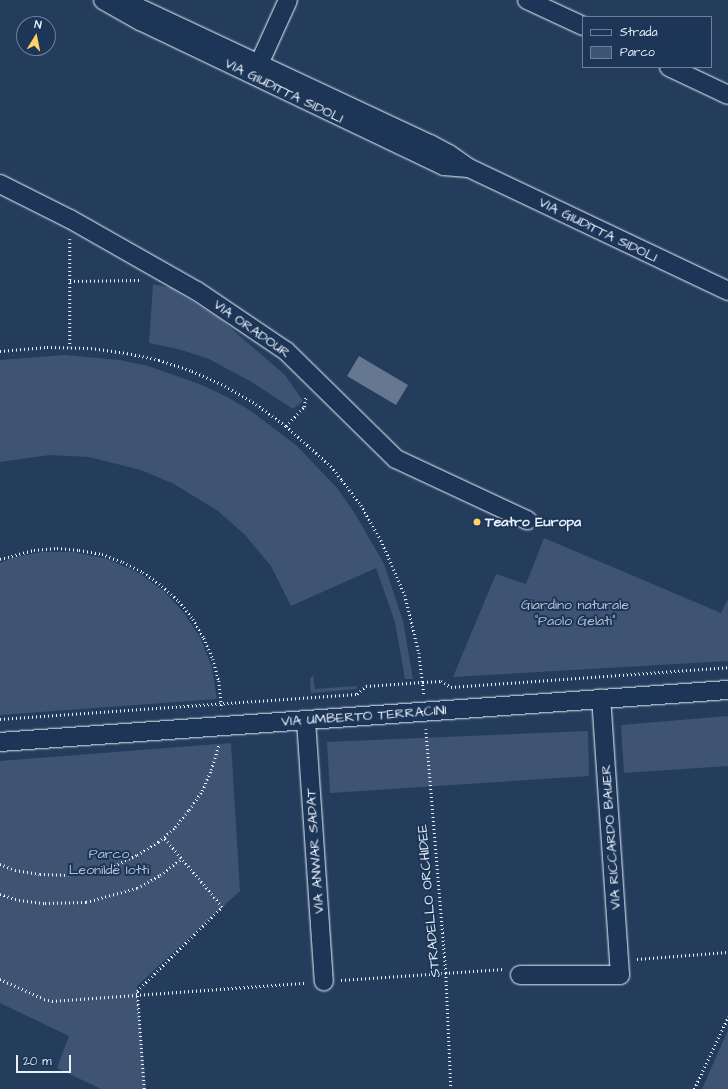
<!DOCTYPE html>
<html>
<head>
<meta charset="utf-8">
<style>
	body { margin:0 }
	#map { position:relative; width:728px; height:1089px; overflow:hidden; background:#253d5d; font-family:"Architects Daughter",sans-serif }
	div>[style] { position:absolute }
	.green>* { inset:0; background:#3e5472 }
	.water>* { inset:0; background:#657890 }
	.path>* { height:2.5px; margin-top:-1.25px; transform-origin:0; background:repeating-linear-gradient(90deg,#e8f1f8 0 1px,transparent 0 4px) }
	.roads { filter:drop-shadow(0 0 1px #e8f1f8) drop-shadow(0 0 1px #e8f1f8) }
	.minor>* { height:18px; margin:-9px; padding:0 9px; transform-origin:9px; border-radius:9px; background:#1d3557 }
	.dots>* { width:11px; height:11px; translate:-50% -50%; box-sizing:border-box; border:2px solid #1d3557; border-radius:50% }
	span { translate:-50% -50%; white-space:nowrap; text-align:center; line-height:1.15; -webkit-text-stroke:4px #1d3557; paint-order:stroke }
	.street-label { font-size:14px; color:#e8f1f8 }
	.poi-label { font-size:14px; color:#e8f1f8; font-weight:700 }
	.left { translate:0 -50%; text-align:left }
	.park-label { font-size:14px; color:#b5c2d0 }
	.legend { position:absolute; left:582px; top:16px; width:130px; height:52px; box-sizing:border-box; background:#1d3557; border:1px solid #6e8097; margin:0; padding:5px 7px; list-style:none; font-size:12px; color:#e8f1f8 }
	.legend li { display:flex; align-items:center; gap:8px; height:20px }
	.legend b { width:20px; border:1px solid #6e8097 }
	.north { position:absolute; left:16px; top:16px; width:40px; height:40px; box-sizing:border-box; background:#1d3557; border:1px solid #6e8097; border-radius:50%; rotate:10deg; font-size:11px; font-weight:700; line-height:16px; text-align:center; color:#e8f1f8 }
	.north::after { content:''; display:block; margin:auto; width:14px; height:18px; background:#ffd166; clip-path:polygon(50% 0,100% 100%,50% 72%,0 100%) }
	.scale { position:absolute; left:16px; top:1055px; width:55px; height:18px; box-sizing:border-box; border:2px solid #e8f1f8; border-top:0; padding-left:5px; font-size:12px; line-height:14px; white-space:nowrap; color:#e8f1f8; -webkit-text-stroke:3px #1d3557; paint-order:stroke }
</style>
</head>
<body>
<div id="map">
	<div class="green">
		<i style="clip-path:polygon(153px 284px,171px 288px,219px 318px,285px 375px,303px 401px,293px 409px,250px 381px,209px 359px,178px 349px,149px 343px)"></i>
		<i style="clip-path:polygon(64px 355px,120px 360px,148px 366px,202px 385px,227px 397px,251px 411px,297px 446px,337px 488px,354px 512px,384px 564px,403px 621px,413px 679px,405px 679px,395px 622px,376px 568px,291px 606px,271px 566px,245px 535px,218px 511px,174px 484px,141px 470px,89px 457px,50px 455px,0 462px,0 360px)"></i>
		<i style="clip-path:polygon(544px 538px,721px 613px,728px 599px,728px 661px,453px 677px,496px 574px,526px 584px)"></i>
		<i style="clip-path:polygon(41px 552px,74px 552px,107px 559px,137px 572px,164px 591px,184px 613px,201px 639px,212px 668px,217px 699px,0 715px,0 563px,11px 558px)"></i>
		<i style="clip-path:polygon(313px 675px,315px 689px,357px 686px,357px 689px,311px 693px,310px 679px)"></i>
		<i style="clip-path:polygon(728px 716px,728px 766px,624px 773px,621px 725px)"></i>
		<i style="clip-path:polygon(588px 731px,589px 776px,330px 793px,327px 742px)"></i>
		<i style="clip-path:polygon(231px 743px,240px 891px,137px 986px,146px 1089px,101px 1089px,57px 1068px,69px 1036px,0 1003px,0 761px)"></i>
		<i style="clip-path:polygon(728px 1030px,728px 1089px,702px 1089px)"></i>
	</div>
	<div class="water">
		<i style="clip-path:polygon(359px 356px,408px 385px,396px 405px,347px 376px)"></i>
	</div>
	<div class="path">
		<i style="left:70px;top:239px;width:108px;rotate:90deg"></i>
		<i style="left:70px;top:281px;width:70px;rotate:-0.8deg"></i>
		<i style="left:0;top:351px;width:47px;rotate:-4.9deg"></i>
		<i style="left:47px;top:347px;width:44px;rotate:1.3deg"></i>
		<i style="left:91px;top:348px;width:36px;rotate:8deg"></i>
		<i style="left:127px;top:353px;width:33px;rotate:12deg"></i>
		<i style="left:159px;top:360px;width:35px;rotate:18deg"></i>
		<i style="left:192px;top:371px;width:36px;rotate:24deg"></i>
		<i style="left:225px;top:386px;width:36px;rotate:30deg"></i>
		<i style="left:256px;top:404px;width:37px;rotate:36deg"></i>
		<i style="left:286px;top:426px;width:60px;rotate:41.6deg"></i>
		<i style="left:331px;top:466px;width:18px;rotate:52deg"></i>
		<i style="left:342px;top:480px;width:31px;rotate:53deg"></i>
		<i style="left:361px;top:505px;width:40px;rotate:60.3deg"></i>
		<i style="left:381px;top:540px;width:60px;rotate:66.4deg"></i>
		<i style="left:405px;top:595px;width:60px;rotate:76.4deg"></i>
		<i style="left:419px;top:653px;width:41px;rotate:83deg"></i>
		<i style="left:286px;top:426px;width:26px;rotate:-47deg"></i>
		<i style="left:304px;top:407px;width:11px;rotate:-80deg"></i>
		<i style="left:0;top:559px;width:35px;rotate:-15deg"></i>
		<i style="left:34px;top:550px;width:23px;rotate:-5deg"></i>
		<i style="left:57px;top:548px;width:22px;rotate:5deg"></i>
		<i style="left:79px;top:550px;width:23px;rotate:10deg"></i>
		<i style="left:102px;top:554px;width:22px;rotate:21deg"></i>
		<i style="left:123px;top:562px;width:22px;rotate:27deg"></i>
		<i style="left:143px;top:572px;width:24px;rotate:36deg"></i>
		<i style="left:162px;top:586px;width:23px;rotate:41deg"></i>
		<i style="left:179px;top:601px;width:23px;rotate:52deg"></i>
		<i style="left:193px;top:619px;width:22px;rotate:60deg"></i>
		<i style="left:204px;top:638px;width:23px;rotate:67deg"></i>
		<i style="left:213px;top:659px;width:23px;rotate:75deg"></i>
		<i style="left:219px;top:681px;width:28px;rotate:84deg"></i>
		<i style="left:0;top:719px;width:358px;rotate:-4deg"></i>
		<i style="left:357px;top:694px;width:12px;rotate:-42deg"></i>
		<i style="left:366px;top:686px;width:57px;rotate:-4deg"></i>
		<i style="left:423px;top:682px;width:18px;rotate:-3deg"></i>
		<i style="left:441px;top:681px;width:12px;rotate:31deg"></i>
		<i style="left:451px;top:687px;width:278px;rotate:-4.1deg"></i>
		<i style="left:426px;top:729px;width:245px;rotate:85.3deg"></i>
		<i style="left:446px;top:973px;width:116px;rotate:87.5deg"></i>
		<i style="left:0;top:864px;width:16px;rotate:22deg"></i>
		<i style="left:15px;top:870px;width:25px;rotate:9deg"></i>
		<i style="left:40px;top:874px;width:24px;rotate:2deg"></i>
		<i style="left:64px;top:875px;width:25px;rotate:-7deg"></i>
		<i style="left:89px;top:872px;width:26px;rotate:-13deg"></i>
		<i style="left:114px;top:866px;width:25px;rotate:-26deg"></i>
		<i style="left:137px;top:855px;width:25px;rotate:-32deg"></i>
		<i style="left:158px;top:842px;width:23px;rotate:-41deg"></i>
		<i style="left:175px;top:827px;width:22px;rotate:-51deg"></i>
		<i style="left:189px;top:810px;width:23px;rotate:-56deg"></i>
		<i style="left:202px;top:791px;width:23px;rotate:-67deg"></i>
		<i style="left:211px;top:770px;width:27px;rotate:-73deg"></i>
		<i style="left:0;top:894px;width:20px;rotate:18deg"></i>
		<i style="left:19px;top:900px;width:26px;rotate:7deg"></i>
		<i style="left:45px;top:903px;width:41px;rotate:-1.4deg"></i>
		<i style="left:86px;top:902px;width:53px;rotate:-15.4deg"></i>
		<i style="left:137px;top:888px;width:26px;rotate:-29deg"></i>
		<i style="left:160px;top:875px;width:26px;rotate:-37deg"></i>
		<i style="left:637px;top:959px;width:91px;rotate:-4.4deg"></i>
		<i style="left:0;top:979px;width:48px;rotate:24.4deg"></i>
		<i style="left:44px;top:999px;width:8px;rotate:14deg"></i>
		<i style="left:52px;top:1001px;width:255px;rotate:-4.1deg"></i>
		<i style="left:341px;top:980px;width:163px;rotate:-3.9deg"></i>
		<i style="left:144px;top:1089px;width:98px;rotate:-94.1deg"></i>
		<i style="left:137px;top:991px;width:120px;rotate:-44.7deg"></i>
		<i style="left:222px;top:907px;width:92px;rotate:-130.1deg"></i>
		<i style="left:694px;top:1089px;width:80px;rotate:-64.7deg"></i>
	</div>
	<div class="roads">
		<div class="minor">
			<i style="left:103px;top:0;width:43px;rotate:29.6deg"></i>
			<i style="left:140px;top:21px;width:337px;rotate:25.5deg"></i>
			<i style="left:444px;top:166px;width:24px;rotate:5deg"></i>
			<i style="left:122px;top:0;width:340px;rotate:25.1deg"></i>
			<i style="left:430px;top:144px;width:21px;rotate:28deg"></i>
			<i style="left:449px;top:154px;width:24px;rotate:35deg"></i>
			<i style="left:469px;top:168px;width:287px;rotate:25.4deg"></i>
			<i style="left:527px;top:0;width:62px;rotate:24.9deg"></i>
			<i style="left:259px;top:64px;width:70px;rotate:-65.6deg"></i>
			<i style="left:669px;top:67px;width:65px;rotate:25.4deg"></i>
			<i style="left:0;top:184px;width:78px;rotate:26.6deg"></i>
			<i style="left:70px;top:219px;width:146px;rotate:29.6deg"></i>
			<i style="left:197px;top:291px;width:107px;rotate:34deg"></i>
			<i style="left:286px;top:351px;width:154px;rotate:44.5deg"></i>
			<i style="left:396px;top:459px;width:145px;rotate:25deg"></i>
			<i style="left:306px;top:720px;width:262px;rotate:86.1deg"></i>
			<i style="left:0;top:742px;width:730px;rotate:-4.09deg"></i>
			<i style="left:520px;top:975px;width:100px"></i>
			<i style="left:620px;top:975px;width:277px;rotate:-93.9deg"></i>
		</div>
	</div>
	<div class="dots">
		<i style="left:477px;top:522px;background:#ffd166"></i>
	</div>
	<div class="street-label">
		<span style="left:284px;top:91px;rotate:26deg">VIA GIUDITTA SIDOLI</span>
		<span style="left:598px;top:230px;rotate:26deg">VIA GIUDITTA SIDOLI</span>
		<span style="left:252px;top:329px;rotate:35deg">VIA ORADOUR</span>
		<span style="left:364px;top:716px;rotate:-4deg">VIA UMBERTO TERRACINI</span>
		<span style="left:611px;top:837px;rotate:-94deg">VIA RICCARDO BAUER</span>
		<span style="left:315px;top:851px;rotate:-94deg">VIA ANWAR SADAT</span>
		<span style="left:429px;top:901px;rotate:-95deg">STRADELLO ORCHIDEE</span>
	</div>
	<div class="poi-label">
		<span class="left" style="left:485px;top:522px">Teatro Europa</span>
	</div>
	<div class="park-label">
		<span style="left:575px;top:613px">Giardino naturale<br>"Paolo Gelati"</span>
		<span style="left:109px;top:862px">Parco<br>Leonilde Iotti</span>
	</div>
	<ul class="legend">
	<li><b style="height:5px;background:#1d3557"></b>Strada</li>
	<li><b style="height:11px;background:#3e5472"></b>Parco</li>
	</ul>
	<div class="north">N</div>
	<div class="scale">20 m</div>
</div>
</body>
</html>
